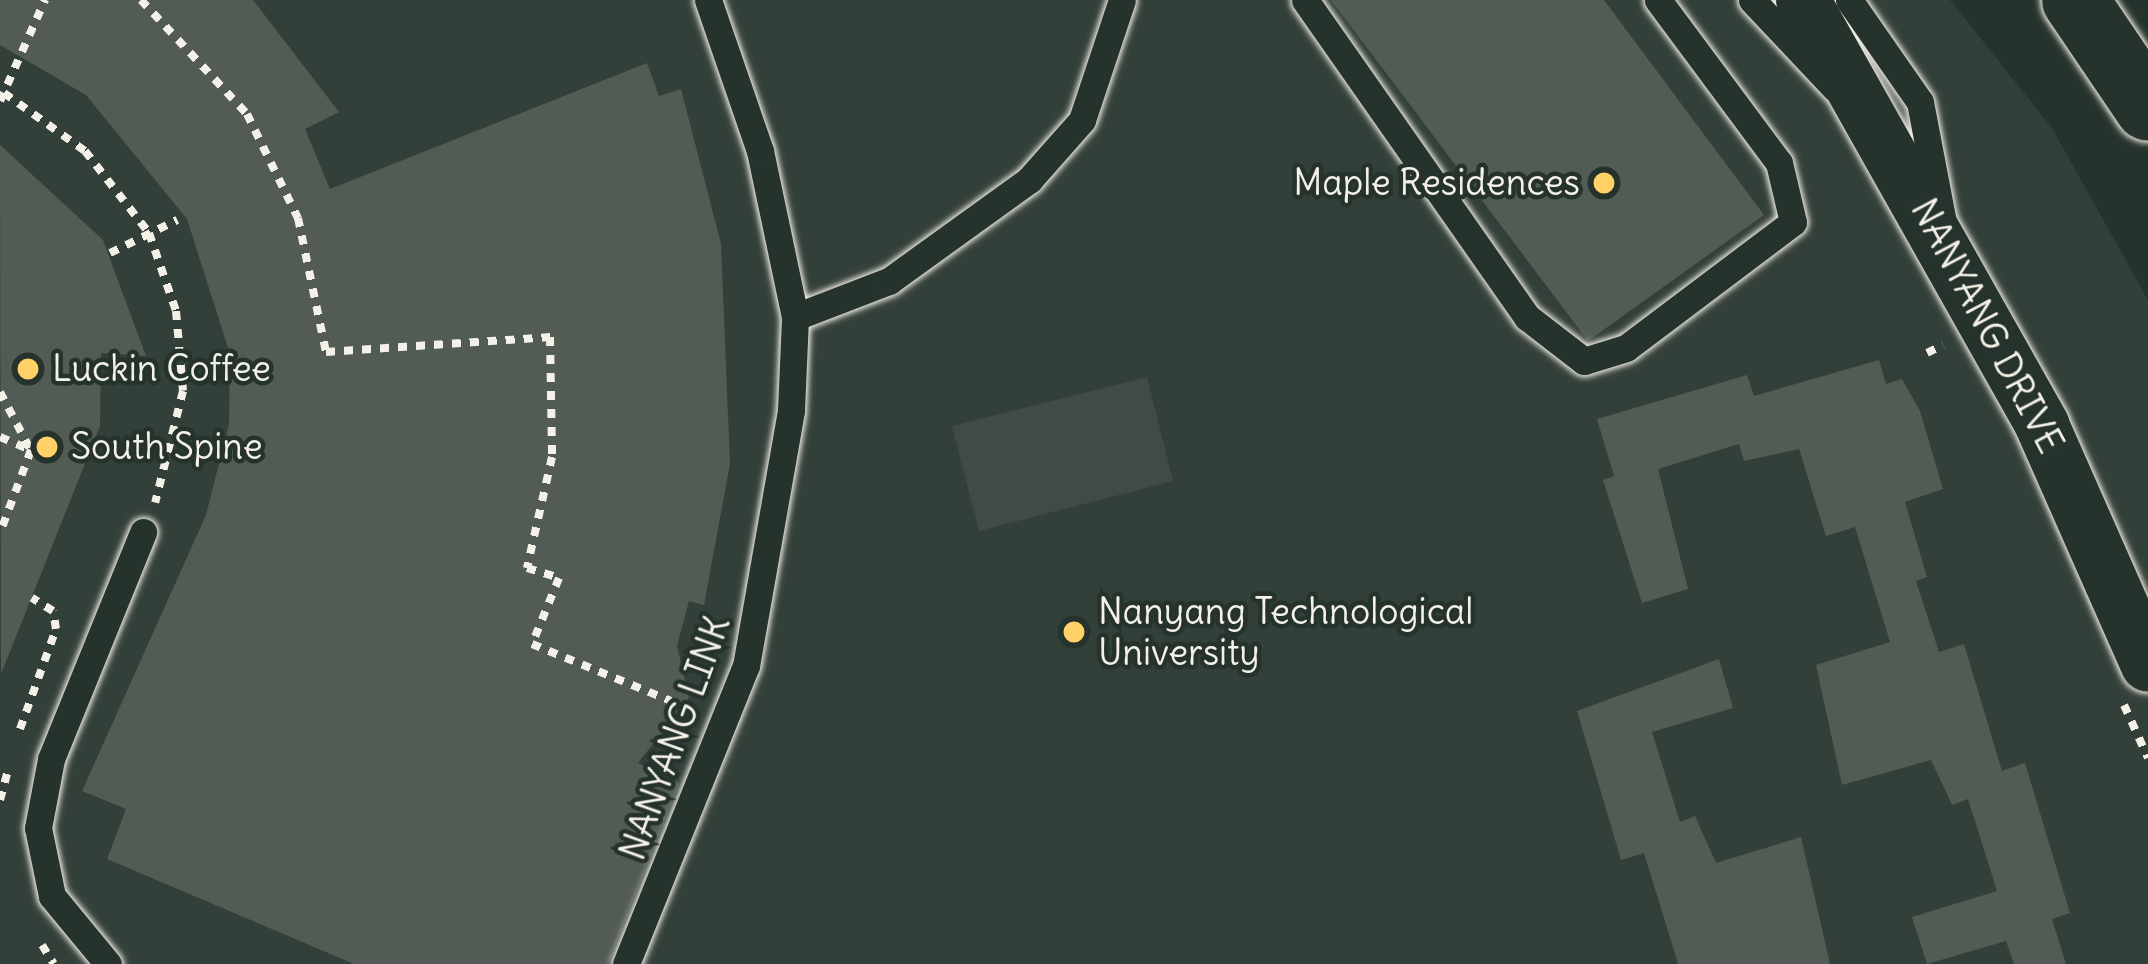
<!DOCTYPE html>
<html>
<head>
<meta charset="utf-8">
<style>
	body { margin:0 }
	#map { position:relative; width:2148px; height:964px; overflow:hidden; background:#26332d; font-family:Delius,sans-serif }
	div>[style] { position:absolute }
	.built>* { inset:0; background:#333f39 }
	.green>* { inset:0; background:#414b45 }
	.building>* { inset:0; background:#525c55 }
	.path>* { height:8px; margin-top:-4px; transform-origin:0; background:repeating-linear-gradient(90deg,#f4f1e8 0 9px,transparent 0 18px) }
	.roads { filter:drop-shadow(0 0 3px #f4f1e8) drop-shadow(0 0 3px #f4f1e8) }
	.service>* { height:27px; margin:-13.5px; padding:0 13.5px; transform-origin:13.5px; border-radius:13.5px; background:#26332d }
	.minor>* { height:54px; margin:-27px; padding:0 27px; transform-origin:27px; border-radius:27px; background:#26332d }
	.motorway>* { height:66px; margin:-33px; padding:0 33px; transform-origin:33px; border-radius:33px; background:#26332d }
	.dots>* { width:33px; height:33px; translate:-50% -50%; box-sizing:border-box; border:6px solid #26332d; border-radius:50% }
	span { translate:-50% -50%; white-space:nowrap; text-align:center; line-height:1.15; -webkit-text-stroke:9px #26332d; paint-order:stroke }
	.poi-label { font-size:36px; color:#f4f1e8 }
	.right { translate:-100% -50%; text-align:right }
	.left { translate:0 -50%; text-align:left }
	.street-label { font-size:36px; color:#f4f1e8 }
</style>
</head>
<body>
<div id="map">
	<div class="built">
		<i style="clip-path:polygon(0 0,1950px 0,2052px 128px,2148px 300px,2148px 964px,0 964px)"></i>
	</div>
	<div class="green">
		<i style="clip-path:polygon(1147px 377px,1173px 481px,979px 531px,952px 426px)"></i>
	</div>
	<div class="building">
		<i style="clip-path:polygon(0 0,253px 0,339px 112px,305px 129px,330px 189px,647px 63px,659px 96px,681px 89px,721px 244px,730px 464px,704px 605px,689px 601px,677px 646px,689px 698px,638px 763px,679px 783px,608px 964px,354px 964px,107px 859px,126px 809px,82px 791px,206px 515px,229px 424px,230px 354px,187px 219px,86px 95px,0 45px)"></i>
		<i style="clip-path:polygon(1331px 0,1604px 0,1764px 215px,1588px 341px)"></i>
		<i style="clip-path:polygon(0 145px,103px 240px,146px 356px,101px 353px,100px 426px,1px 674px)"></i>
		<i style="clip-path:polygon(1879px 360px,1886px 384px,1902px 379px,1920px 411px,1943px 489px,1905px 502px,1927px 577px,1916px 581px,1939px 652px,1964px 644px,2002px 771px,2025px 763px,2070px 913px,2052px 919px,2066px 964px,2014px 964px,2006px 941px,1927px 964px,1912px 917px,1997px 891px,1968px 799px,1952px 805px,1931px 760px,1842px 785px,1816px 665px,1890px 642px,1855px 527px,1826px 536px,1799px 449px,1744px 461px,1739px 444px,1658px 469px,1688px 589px,1642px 603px,1603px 480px,1614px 476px,1597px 419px,1747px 375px,1754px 396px)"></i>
		<i style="clip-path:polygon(1719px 659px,1733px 708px,1652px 732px,1680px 822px,1695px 816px,1716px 863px,1801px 837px,1830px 964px,1678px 964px,1644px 853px,1621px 860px,1577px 711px)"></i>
	</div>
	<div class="path">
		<i style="left:141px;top:0;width:156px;rotate:47.1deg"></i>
		<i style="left:247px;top:114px;width:116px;rotate:63.9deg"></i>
		<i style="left:298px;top:218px;width:137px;rotate:78.2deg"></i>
		<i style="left:326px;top:352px;width:225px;rotate:-3.8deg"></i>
		<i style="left:550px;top:337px;width:120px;rotate:89deg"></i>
		<i style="left:552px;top:457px;width:114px;rotate:102.7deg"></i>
		<i style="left:527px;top:568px;width:34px;rotate:17deg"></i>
		<i style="left:559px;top:578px;width:71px;rotate:112.2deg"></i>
		<i style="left:532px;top:644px;width:150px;rotate:22.3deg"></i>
		<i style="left:4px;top:93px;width:100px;rotate:35.6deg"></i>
		<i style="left:85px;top:151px;width:104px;rotate:52deg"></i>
		<i style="left:149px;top:233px;width:83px;rotate:70.9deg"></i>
		<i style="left:176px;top:311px;width:80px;rotate:85deg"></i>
		<i style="left:183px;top:391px;width:115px;rotate:104deg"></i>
		<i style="left:0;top:101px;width:111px;rotate:-66deg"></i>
		<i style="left:110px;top:253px;width:75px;rotate:-26.2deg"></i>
		<i style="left:1927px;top:353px;width:18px;rotate:-27deg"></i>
		<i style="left:0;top:392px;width:64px;rotate:62.2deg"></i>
		<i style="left:0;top:437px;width:34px;rotate:23deg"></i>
		<i style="left:31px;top:450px;width:89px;rotate:110.5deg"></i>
		<i style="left:2124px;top:705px;width:58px;rotate:65.6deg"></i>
		<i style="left:20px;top:729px;width:106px;rotate:-70.2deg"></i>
		<i style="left:56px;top:629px;width:18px;rotate:-99deg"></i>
		<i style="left:53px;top:611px;width:25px;rotate:-148deg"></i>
		<i style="left:0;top:800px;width:34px;rotate:-75deg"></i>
		<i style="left:42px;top:945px;width:22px;rotate:58deg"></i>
	</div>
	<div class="roads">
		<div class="service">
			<i style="left:1305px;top:0;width:387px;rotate:55deg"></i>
			<i style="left:1527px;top:317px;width:72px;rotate:37.7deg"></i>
			<i style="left:1584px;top:361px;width:44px;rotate:-17.2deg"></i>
			<i style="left:1626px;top:348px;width:209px;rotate:-37deg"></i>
			<i style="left:1793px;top:222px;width:61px;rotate:-103.3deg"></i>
			<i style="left:1779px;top:163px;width:203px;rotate:-126.6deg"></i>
			<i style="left:1752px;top:0;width:121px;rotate:46.7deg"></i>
			<i style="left:1849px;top:0;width:124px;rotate:55.2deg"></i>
			<i style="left:1920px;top:102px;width:133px;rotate:79.2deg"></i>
			<i style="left:795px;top:317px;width:101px;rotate:-21deg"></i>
			<i style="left:889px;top:281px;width:173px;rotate:-35.8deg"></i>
			<i style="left:1029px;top:180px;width:80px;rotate:-48.5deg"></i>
			<i style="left:1082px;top:120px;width:126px;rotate:-71.6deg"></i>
			<i style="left:108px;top:964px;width:88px;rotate:-129.5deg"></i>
			<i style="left:52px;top:896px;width:69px;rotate:-101.6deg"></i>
			<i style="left:38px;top:828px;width:70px;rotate:-79.3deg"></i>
			<i style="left:51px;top:759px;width:245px;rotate:-67.9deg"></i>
			<i style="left:626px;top:964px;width:321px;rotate:-68.1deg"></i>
			<i style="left:746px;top:666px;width:260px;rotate:-80deg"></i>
			<i style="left:791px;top:410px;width:93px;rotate:-87.5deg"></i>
			<i style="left:795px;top:317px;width:170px;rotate:-101.9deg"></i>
			<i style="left:760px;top:151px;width:160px;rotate:-109deg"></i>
		</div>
		<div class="minor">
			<i style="left:1803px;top:0;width:488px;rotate:60.6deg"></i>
			<i style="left:2042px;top:425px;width:262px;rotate:66.2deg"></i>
		</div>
		<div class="motorway">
			<i style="left:2075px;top:0;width:130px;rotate:55.9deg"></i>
		</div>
	</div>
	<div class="dots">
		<i style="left:1604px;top:183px;background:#ffd166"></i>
		<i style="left:28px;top:369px;background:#ffd166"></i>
		<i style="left:47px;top:447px;background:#ffd166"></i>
		<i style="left:1074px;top:632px;background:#ffd166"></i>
	</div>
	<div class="poi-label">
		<span class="right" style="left:1580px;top:183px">Maple Residences</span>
		<span class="left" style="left:52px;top:369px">Luckin Coffee</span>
		<span class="left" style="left:71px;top:447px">South Spine</span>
		<span class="left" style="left:1098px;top:632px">Nanyang Technological<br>University</span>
	</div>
	<div class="street-label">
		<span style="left:1987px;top:326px;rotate:62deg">NANYANG DRIVE</span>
		<span style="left:675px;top:738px;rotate:-70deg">NANYANG LINK</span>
	</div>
</div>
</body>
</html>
